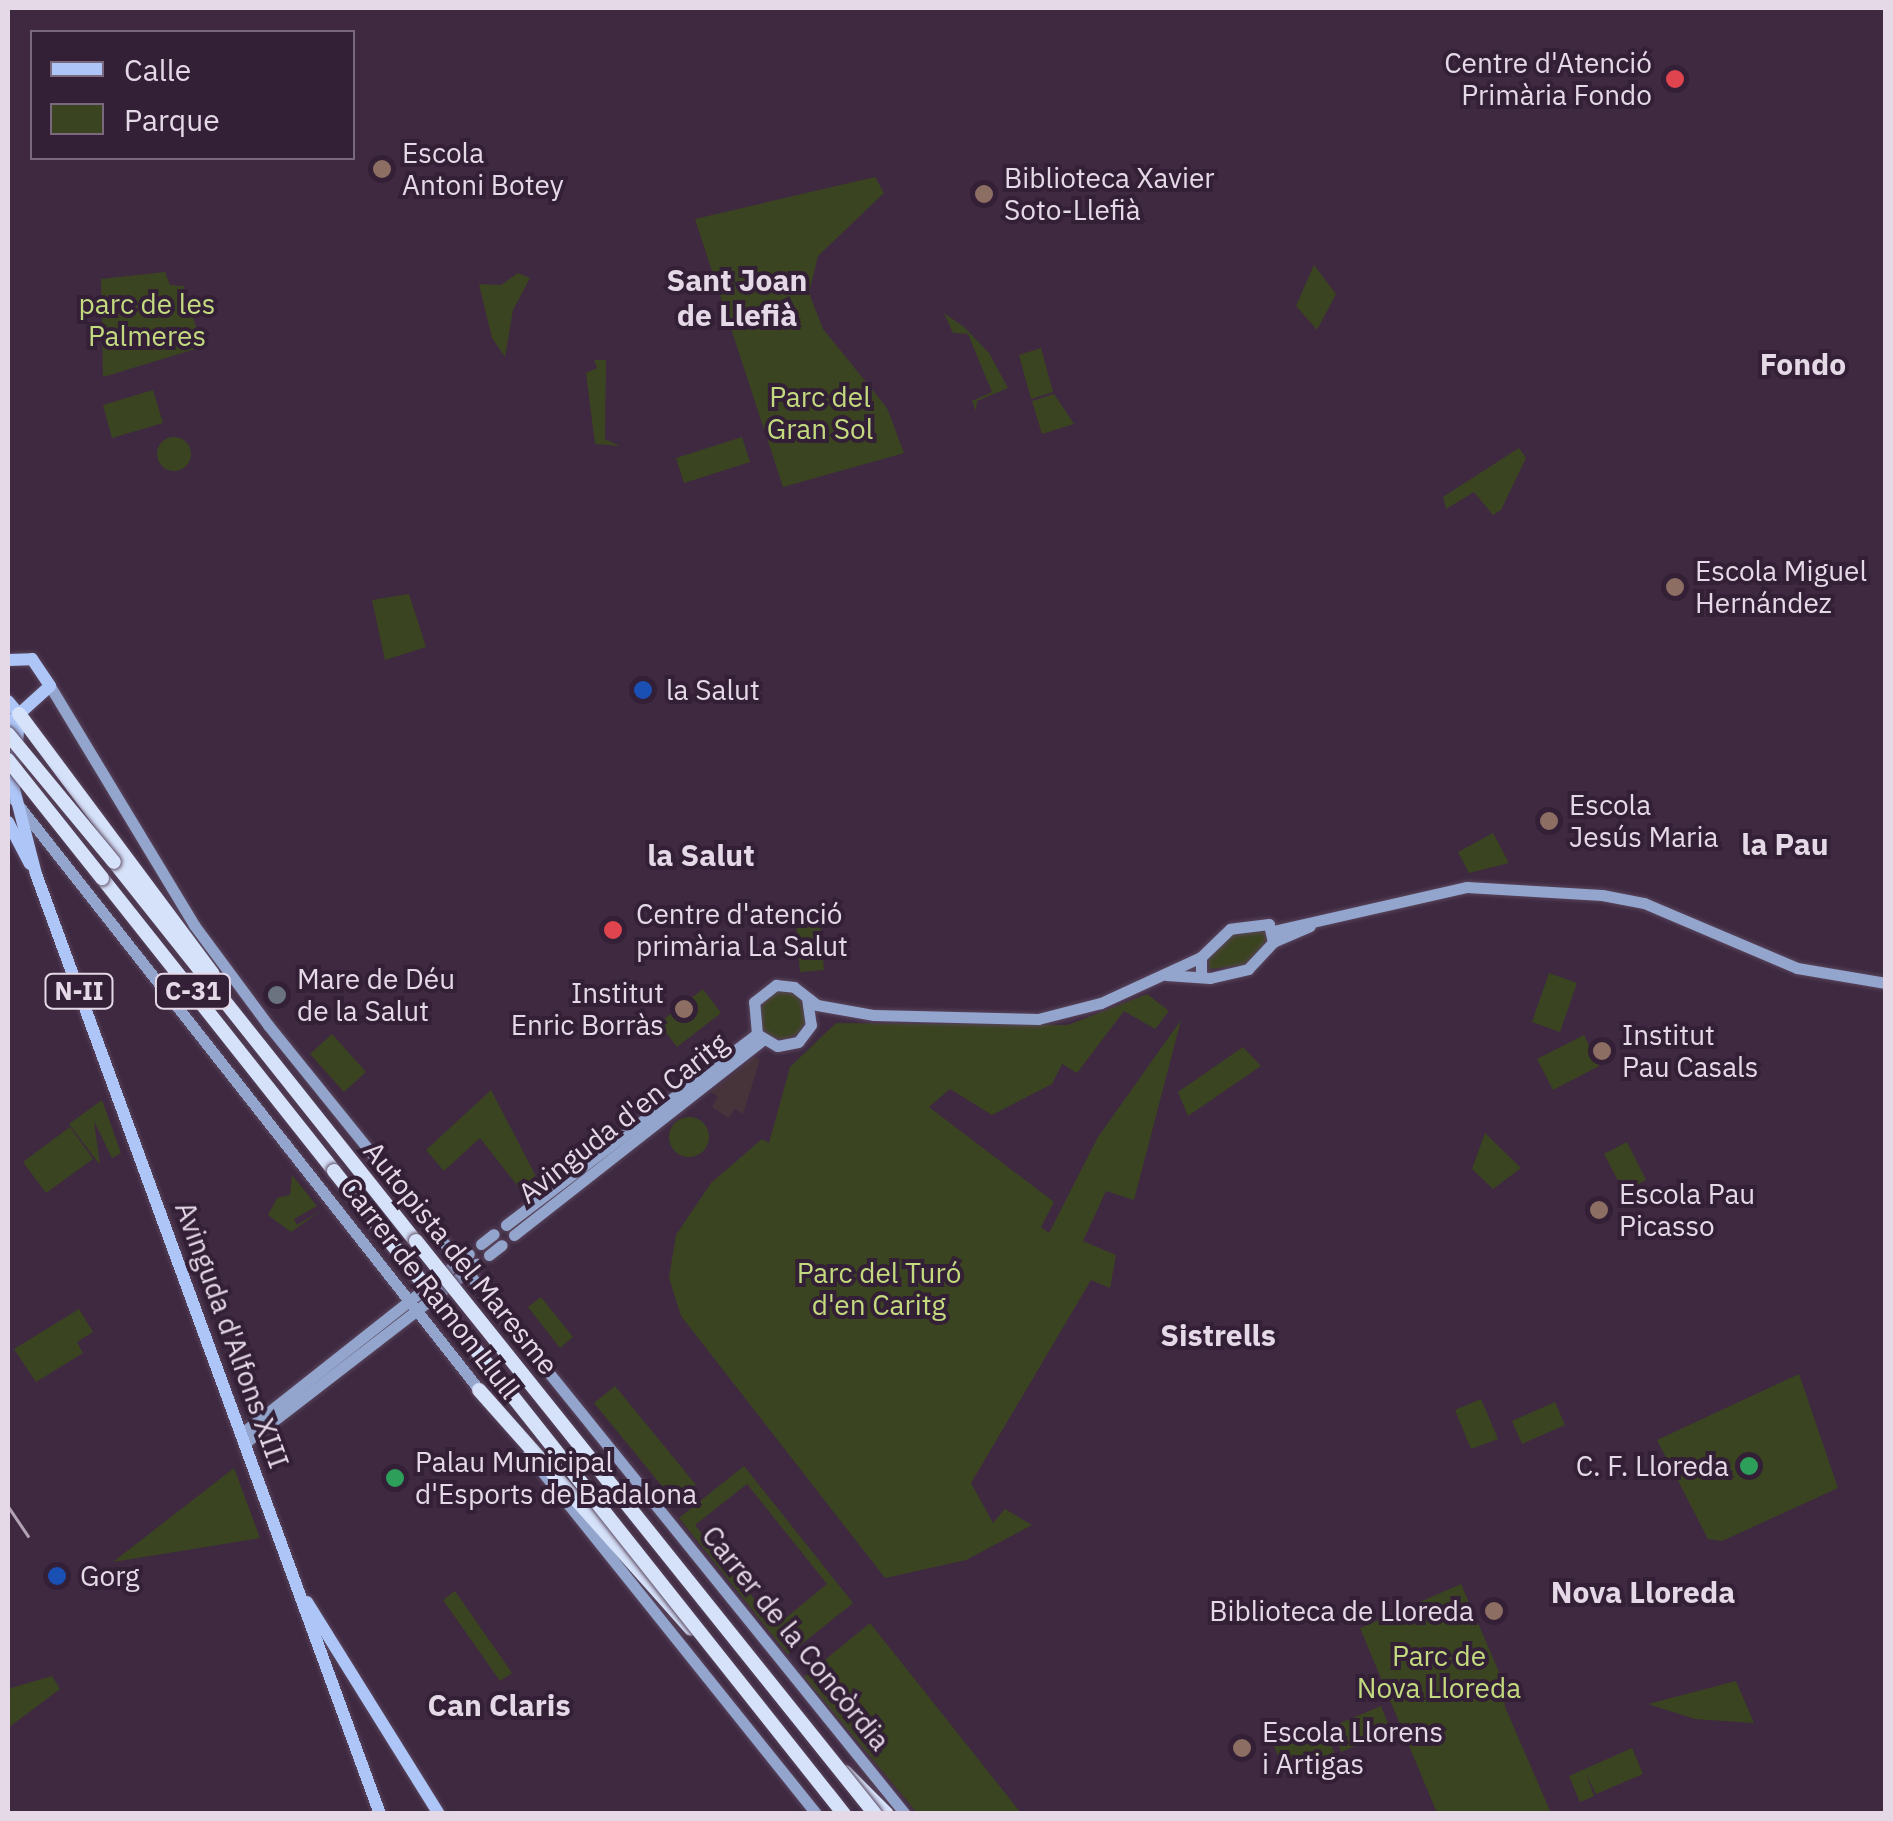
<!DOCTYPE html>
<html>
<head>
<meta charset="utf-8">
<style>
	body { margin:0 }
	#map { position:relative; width:1893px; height:1821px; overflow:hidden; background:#3e2941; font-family:"IBM Plex Sans",sans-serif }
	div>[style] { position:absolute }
	.commercial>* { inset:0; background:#47333a }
	.green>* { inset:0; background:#3b4420 }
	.round { border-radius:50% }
	.roads { filter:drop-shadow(0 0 2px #59455c) drop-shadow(0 0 2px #59455c) }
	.secondary>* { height:11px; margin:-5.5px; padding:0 5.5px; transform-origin:5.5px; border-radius:5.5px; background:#93a5cc }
	.primary>* { height:12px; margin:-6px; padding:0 6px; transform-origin:6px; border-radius:6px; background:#adc5f7 }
	.highway>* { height:14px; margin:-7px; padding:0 7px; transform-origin:7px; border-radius:7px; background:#d6e2fa }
	.tram>* { height:2.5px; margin:-1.25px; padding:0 1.25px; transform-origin:1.25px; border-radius:1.25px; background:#b2a3b4 }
	.bridges { filter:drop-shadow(0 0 2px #59455c) drop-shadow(0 0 2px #59455c) }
	.highway-bridge>* { height:14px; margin:-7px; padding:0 7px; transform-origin:7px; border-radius:7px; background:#d6e2fa }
	.dots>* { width:28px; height:28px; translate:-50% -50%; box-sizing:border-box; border:5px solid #331f36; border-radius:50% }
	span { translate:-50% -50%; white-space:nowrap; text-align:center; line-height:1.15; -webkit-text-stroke:8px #331f36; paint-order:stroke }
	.shield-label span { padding:2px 8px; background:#331f36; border:2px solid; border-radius:8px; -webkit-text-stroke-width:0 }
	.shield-label { font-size:25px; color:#e5d8e7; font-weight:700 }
	.poi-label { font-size:28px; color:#e5d8e7 }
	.right { translate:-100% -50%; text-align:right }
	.left { translate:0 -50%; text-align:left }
	.park-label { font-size:28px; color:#c3da7f }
	.street-label { font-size:28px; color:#e5d8e7 }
	.neighbourhood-label { font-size:30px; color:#e5d8e7; font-weight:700 }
	.frame { position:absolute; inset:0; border:10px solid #e5d8e7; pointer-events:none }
	.legend { position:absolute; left:30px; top:30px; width:325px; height:130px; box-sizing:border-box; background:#331f36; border:2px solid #7a697d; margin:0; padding:12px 18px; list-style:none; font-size:30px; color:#e5d8e7 }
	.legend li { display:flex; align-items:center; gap:20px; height:50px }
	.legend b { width:50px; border:2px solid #7a697d }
</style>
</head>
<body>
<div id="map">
	<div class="commercial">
		<i style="clip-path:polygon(754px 1057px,760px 1059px,743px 1114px,735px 1109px,728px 1118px,712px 1107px,718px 1097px,711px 1092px)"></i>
	</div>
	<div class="green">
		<i style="clip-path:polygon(875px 177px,884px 193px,818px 256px,809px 293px,823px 329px,887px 408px,904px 453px,783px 487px,695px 219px)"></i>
		<i style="clip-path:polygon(1314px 265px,1336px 294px,1317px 330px,1296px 306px)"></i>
		<i style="clip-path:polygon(165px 272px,170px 285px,184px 286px,202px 347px,103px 377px,101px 279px)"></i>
		<i style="clip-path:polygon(518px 273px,530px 278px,513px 310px,505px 357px,492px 338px,479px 284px,501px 285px)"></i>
		<i style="clip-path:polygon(944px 313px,964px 327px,989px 353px,1008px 388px,977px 401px,976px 411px,972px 401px,992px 392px,968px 334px,953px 333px)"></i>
		<i style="clip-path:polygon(1041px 348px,1053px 392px,1031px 399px,1019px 355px)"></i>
		<i style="clip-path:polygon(594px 360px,606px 360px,605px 439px,620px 446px,595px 444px,586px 373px,597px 368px)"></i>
		<i style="clip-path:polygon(153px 390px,163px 423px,112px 438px,103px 405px)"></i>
		<i style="clip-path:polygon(1054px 394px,1074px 424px,1042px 434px,1032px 401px)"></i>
		<i class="round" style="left:157px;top:437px;width:34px;height:34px"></i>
		<i style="clip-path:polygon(742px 437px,750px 462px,684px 483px,676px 458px)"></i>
		<i style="clip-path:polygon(1519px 448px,1526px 458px,1501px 510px,1493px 515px,1474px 492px,1446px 509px,1443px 497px)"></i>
		<i style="clip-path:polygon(409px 594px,426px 647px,385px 660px,372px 600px)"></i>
		<i style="clip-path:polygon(1493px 833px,1509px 863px,1469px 873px,1458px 852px)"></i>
		<i style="clip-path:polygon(820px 920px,824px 970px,800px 972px,796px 922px)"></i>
		<i style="clip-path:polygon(1262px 929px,1268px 939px,1246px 965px,1209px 969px,1208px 955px,1230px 934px)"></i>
		<i style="clip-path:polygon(1549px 973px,1577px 983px,1560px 1032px,1532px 1022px)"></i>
		<i style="clip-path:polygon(703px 989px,721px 1013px,677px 1047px,659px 1023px)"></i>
		<i class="round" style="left:758px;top:991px;width:48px;height:48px"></i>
		<i style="clip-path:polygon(1147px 994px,1169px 1011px,1155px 1029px,1124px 1011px,1077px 1073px,1062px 1064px,1052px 1084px,992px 1115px,950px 1089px,929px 1107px,1054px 1202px,1041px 1227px,1049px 1233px,1098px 1137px,1181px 1020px,1134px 1200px,1106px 1191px,1083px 1241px,1116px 1255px,1110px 1288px,1091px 1280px,971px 1483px,993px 1523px,1005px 1509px,1032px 1525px,966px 1560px,885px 1578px,681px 1316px,669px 1278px,676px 1235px,711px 1183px,762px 1139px,769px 1143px,790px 1067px,836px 1023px,1068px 1025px)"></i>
		<i style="clip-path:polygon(332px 1034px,366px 1072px,344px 1092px,310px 1054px)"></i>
		<i style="clip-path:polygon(1584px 1035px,1599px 1066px,1553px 1090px,1537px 1059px)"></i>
		<i style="clip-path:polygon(1243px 1047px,1261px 1066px,1188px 1116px,1178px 1092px)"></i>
		<i style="clip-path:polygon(491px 1090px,540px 1184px,524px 1194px,480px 1138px,444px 1171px,426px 1150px)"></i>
		<i style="clip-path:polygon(102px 1100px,121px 1153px,112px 1158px,94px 1121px,100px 1165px,69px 1124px)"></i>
		<i class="round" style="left:669px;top:1117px;width:40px;height:40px"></i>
		<i style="clip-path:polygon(70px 1127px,93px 1159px,46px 1193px,23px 1162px)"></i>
		<i style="clip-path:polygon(1485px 1133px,1521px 1168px,1493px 1189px,1472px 1169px)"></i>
		<i style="clip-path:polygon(1627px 1142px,1646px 1180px,1624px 1192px,1604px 1154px)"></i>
		<i style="clip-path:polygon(292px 1175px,317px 1206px,294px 1219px,297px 1225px,322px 1210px,291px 1232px,268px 1215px,277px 1198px,290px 1195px)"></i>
		<i style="clip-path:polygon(541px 1297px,573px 1337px,560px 1348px,528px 1307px)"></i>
		<i style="clip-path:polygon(79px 1309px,93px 1332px,77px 1342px,83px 1353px,36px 1382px,14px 1349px)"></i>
		<i style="clip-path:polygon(1799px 1374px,1838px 1488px,1722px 1541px,1708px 1539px,1657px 1440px)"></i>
		<i style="clip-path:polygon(615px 1386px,696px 1485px,675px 1502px,594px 1403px)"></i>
		<i style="clip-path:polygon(1481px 1399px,1498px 1439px,1471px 1449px,1455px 1410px)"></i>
		<i style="clip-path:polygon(1555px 1402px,1565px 1425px,1522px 1444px,1512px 1421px)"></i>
		<i style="clip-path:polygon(evenodd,744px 1466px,853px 1603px,788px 1655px,679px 1518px,744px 1466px,747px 1484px,827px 1584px,776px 1626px,695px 1525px,747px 1484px)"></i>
		<i style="clip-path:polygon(234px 1468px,260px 1538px,113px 1562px)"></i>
		<i style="clip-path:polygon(1461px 1584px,1503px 1681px,1505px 1707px,1551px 1813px,1437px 1813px,1360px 1628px)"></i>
		<i style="clip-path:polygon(455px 1591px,512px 1673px,500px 1681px,443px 1600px)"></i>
		<i style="clip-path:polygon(870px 1623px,1021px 1813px,917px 1813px,804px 1677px)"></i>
		<i style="clip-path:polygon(52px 1676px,60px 1689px,8px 1728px,8px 1689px)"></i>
		<i style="clip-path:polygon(1736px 1681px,1754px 1723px,1695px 1719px,1648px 1704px)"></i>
		<i style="clip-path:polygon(1381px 1706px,1391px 1731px,1341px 1752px,1331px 1727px)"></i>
		<i style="clip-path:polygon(1322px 1724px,1335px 1754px,1286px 1774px,1273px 1744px)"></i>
		<i style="clip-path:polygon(1632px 1748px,1643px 1774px,1596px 1794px,1586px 1774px,1594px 1796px,1580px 1802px,1569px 1776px)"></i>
	</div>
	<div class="roads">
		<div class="secondary">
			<i style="left:50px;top:686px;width:279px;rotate:58.9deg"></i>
			<i style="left:194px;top:925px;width:124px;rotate:53.5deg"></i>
			<i style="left:268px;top:1025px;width:1014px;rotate:51.08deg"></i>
			<i style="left:8px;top:792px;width:769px;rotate:51.76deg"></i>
			<i style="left:1273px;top:931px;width:199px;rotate:-12.8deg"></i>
			<i style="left:1467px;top:887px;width:135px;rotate:3.4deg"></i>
			<i style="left:1602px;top:895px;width:43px;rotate:10.8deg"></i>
			<i style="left:1644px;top:903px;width:166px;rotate:23deg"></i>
			<i style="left:1797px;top:968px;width:90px;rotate:9.6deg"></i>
			<i style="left:1273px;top:942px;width:40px;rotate:-23.4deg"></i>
			<i style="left:1166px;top:975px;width:44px;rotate:3.9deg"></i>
			<i style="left:1210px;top:978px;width:39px;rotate:-13deg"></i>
			<i style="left:1248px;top:969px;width:37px;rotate:-47deg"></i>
			<i style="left:1273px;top:942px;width:18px;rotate:-103deg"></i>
			<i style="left:1269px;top:924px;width:39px;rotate:173deg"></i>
			<i style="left:1230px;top:929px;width:40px;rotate:136deg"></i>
			<i style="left:1201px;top:957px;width:17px;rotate:90deg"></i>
			<i style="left:807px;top:998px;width:27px;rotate:82deg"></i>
			<i style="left:811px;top:1025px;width:21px;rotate:127deg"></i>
			<i style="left:798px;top:1042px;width:21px;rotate:169deg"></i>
			<i style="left:777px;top:1046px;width:23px;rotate:-149deg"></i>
			<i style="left:757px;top:1034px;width:32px;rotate:-95deg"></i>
			<i style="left:754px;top:1002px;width:28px;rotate:-38deg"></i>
			<i style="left:776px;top:985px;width:18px;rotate:6deg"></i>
			<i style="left:794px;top:987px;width:29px;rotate:38deg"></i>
			<i style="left:817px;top:1005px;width:58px;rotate:10deg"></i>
			<i style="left:874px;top:1015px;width:164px;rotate:1.4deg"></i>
			<i style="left:1038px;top:1019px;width:65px;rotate:-14.3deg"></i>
			<i style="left:1101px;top:1003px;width:110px;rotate:-24.7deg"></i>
			<i style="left:506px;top:1225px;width:315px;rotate:-37.3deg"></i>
			<i style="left:514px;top:1235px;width:316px;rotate:-38.1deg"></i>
			<i style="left:481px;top:1244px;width:16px;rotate:-38deg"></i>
			<i style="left:489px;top:1255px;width:16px;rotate:-38deg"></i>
			<i style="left:242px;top:1433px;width:289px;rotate:-38.3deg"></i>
			<i style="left:245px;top:1443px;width:293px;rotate:-37.7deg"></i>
			<i style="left:528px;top:1454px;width:461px;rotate:51.3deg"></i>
		</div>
		<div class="primary">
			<i style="left:8px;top:660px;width:24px;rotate:-2deg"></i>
			<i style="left:32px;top:659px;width:32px;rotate:56deg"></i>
			<i style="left:50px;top:686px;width:57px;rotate:137.9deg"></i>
			<i style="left:8px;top:701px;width:17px;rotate:50deg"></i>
			<i style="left:19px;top:714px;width:75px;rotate:93.8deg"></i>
			<i style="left:14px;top:789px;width:88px;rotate:75.5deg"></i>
			<i style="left:36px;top:874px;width:1001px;rotate:69.9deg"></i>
			<i style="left:8px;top:822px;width:47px;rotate:62.4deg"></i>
			<i style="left:307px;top:1602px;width:250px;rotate:58.1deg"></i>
		</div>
		<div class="highway">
			<i style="left:19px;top:714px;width:324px;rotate:53.3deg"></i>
			<i style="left:114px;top:862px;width:485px;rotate:51.5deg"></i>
			<i style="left:102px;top:878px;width:374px;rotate:51.6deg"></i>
			<i style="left:479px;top:1390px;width:319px;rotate:48.4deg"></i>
			<i style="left:845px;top:1772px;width:59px;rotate:45deg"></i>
		</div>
	</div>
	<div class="tram">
		<i style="left:8px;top:1506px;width:36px;rotate:56deg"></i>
	</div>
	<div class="bridges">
		<div class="highway-bridge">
			<i style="left:8px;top:734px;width:166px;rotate:50.4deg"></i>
			<i style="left:8px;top:760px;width:151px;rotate:51.5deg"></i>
			<i style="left:334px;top:1171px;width:821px;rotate:51.58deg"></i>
			<i style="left:416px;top:1241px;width:734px;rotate:51.3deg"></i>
		</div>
	</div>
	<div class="dots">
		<i style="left:1675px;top:79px;background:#e0444e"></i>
		<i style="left:382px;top:169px;background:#8d6e63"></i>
		<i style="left:984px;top:194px;background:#8d6e63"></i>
		<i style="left:1675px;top:587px;background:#8d6e63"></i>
		<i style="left:643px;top:690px;background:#1a4fb4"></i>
		<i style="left:1549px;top:821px;background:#8d6e63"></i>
		<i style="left:613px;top:930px;background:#e0444e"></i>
		<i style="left:277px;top:995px;background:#6b7280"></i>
		<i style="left:684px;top:1009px;background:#8d6e63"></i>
		<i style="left:1602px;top:1051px;background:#8d6e63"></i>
		<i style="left:1599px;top:1210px;background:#8d6e63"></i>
		<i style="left:1749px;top:1466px;background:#2e9e5b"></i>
		<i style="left:395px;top:1478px;background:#2e9e5b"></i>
		<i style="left:57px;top:1576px;background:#1a4fb4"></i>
		<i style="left:1494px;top:1611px;background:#8d6e63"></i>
		<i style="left:1242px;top:1748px;background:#8d6e63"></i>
	</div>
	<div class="shield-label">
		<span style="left:79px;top:991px">N-II</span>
		<span style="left:193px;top:991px">C-31</span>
	</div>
	<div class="poi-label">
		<span class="right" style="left:1652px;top:79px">Centre d'Atenció<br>Primària Fondo</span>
		<span class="left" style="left:402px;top:169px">Escola<br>Antoni Botey</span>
		<span class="left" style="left:1004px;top:194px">Biblioteca Xavier<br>Soto-Llefià</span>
		<span class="left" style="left:1695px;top:587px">Escola Miguel<br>Hernández</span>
		<span class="left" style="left:666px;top:690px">la Salut</span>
		<span class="left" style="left:1569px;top:821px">Escola<br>Jesús Maria</span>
		<span class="left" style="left:636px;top:930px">Centre d'atenció<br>primària La Salut</span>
		<span class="left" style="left:297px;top:995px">Mare de Déu<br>de la Salut</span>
		<span class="right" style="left:664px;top:1009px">Institut<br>Enric Borràs</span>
		<span class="left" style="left:1622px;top:1051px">Institut<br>Pau Casals</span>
		<span class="left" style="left:1619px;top:1210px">Escola Pau<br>Picasso</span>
		<span class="left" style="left:415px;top:1478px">Palau Municipal<br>d'Esports de Badalona</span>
		<span class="right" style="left:1729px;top:1466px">C. F. Lloreda</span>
		<span class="left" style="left:80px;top:1576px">Gorg</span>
		<span class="right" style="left:1474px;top:1611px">Biblioteca de Lloreda</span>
		<span class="left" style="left:1262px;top:1748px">Escola Llorens<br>i Artigas</span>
	</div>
	<div class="park-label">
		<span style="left:147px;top:320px">parc de les<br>Palmeres</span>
		<span style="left:820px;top:413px">Parc del<br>Gran Sol</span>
		<span style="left:879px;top:1289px">Parc del Turó<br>d'en Caritg</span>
		<span style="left:1439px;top:1672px">Parc de<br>Nova Lloreda</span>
	</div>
	<div class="street-label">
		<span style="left:623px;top:1118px;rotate:-38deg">Avinguda d'en Caritg</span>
		<span style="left:461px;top:1258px;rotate:51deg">Autopista del Maresme</span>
		<span style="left:430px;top:1288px;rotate:52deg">Carrer de Ramon Llull</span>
		<span style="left:232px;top:1335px;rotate:70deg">Avinguda d'Alfons XIII</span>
		<span style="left:796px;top:1638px;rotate:51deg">Carrer de la Concòrdia</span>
	</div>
	<div class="neighbourhood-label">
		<span style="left:737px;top:297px">Sant Joan<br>de Llefià</span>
		<span style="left:1803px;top:364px">Fondo</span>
		<span style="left:1785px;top:844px">la Pau</span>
		<span style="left:701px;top:855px">la Salut</span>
		<span style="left:1218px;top:1335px">Sistrells</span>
		<span style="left:1643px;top:1592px">Nova Lloreda</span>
		<span style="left:499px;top:1705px">Can Claris</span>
	</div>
	<div class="frame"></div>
	<ul class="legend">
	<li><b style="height:12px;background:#adc5f7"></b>Calle</li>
	<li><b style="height:28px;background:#3b4420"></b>Parque</li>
	</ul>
</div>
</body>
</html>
